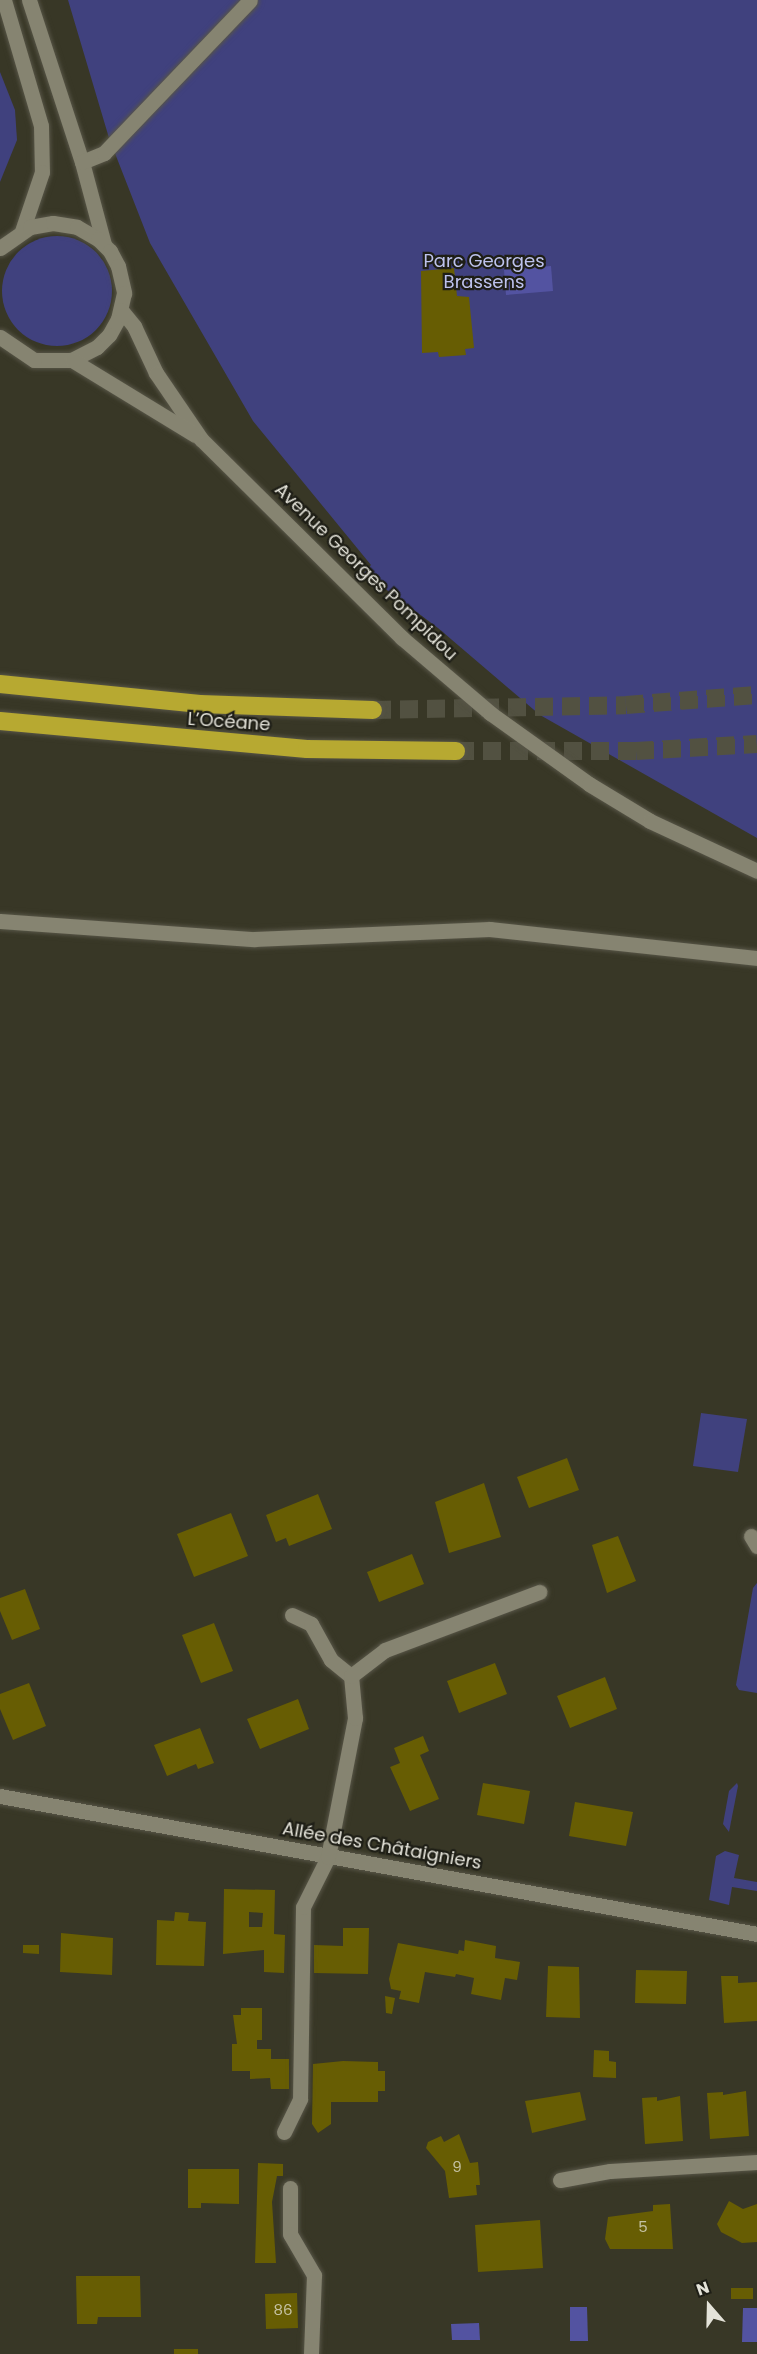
<!DOCTYPE html>
<html>
<head>
<meta charset="utf-8">
<style>
	body { margin:0 }
	#map { position:relative; width:757px; height:2354px; overflow:hidden; background:#383726; font-family:Poppins,sans-serif }
	div>[style] { position:absolute }
	.green>* { inset:0; background:#40417e }
	.round { border-radius:50% }
	.water>* { inset:0; background:#5353a1 }
	.building>* { inset:0; background:#675d03 }
	.highway-tunnel>* { height:18px; margin-top:-9px; transform-origin:0; background:repeating-linear-gradient(90deg,#525141 0 18px,transparent 0 27px) }
	.roads { filter:drop-shadow(0 0 2px #575547) drop-shadow(0 0 2px #575547) }
	.minor>* { height:15px; margin:-7.5px; padding:0 7.5px; transform-origin:7.5px; border-radius:7.5px; background:#868471 }
	.highway>* { height:18px; margin:-9px; padding:0 9px; transform-origin:9px; border-radius:9px; background:#b7a931 }
	span { translate:-50% -50%; white-space:nowrap; text-align:center; line-height:1.15; -webkit-text-stroke:4.5px #1e1e16; paint-order:stroke }
	.number-label { font-size:15px; color:#c5c2a4 }
	.number-label span { -webkit-text-stroke-width:0 }
	.park-label { font-size:18px; color:#bdc2ed }
	.street-label { font-size:18px; color:#e4e3d9 }
	.north { position:absolute; left:679px; top:2276px; width:60px; height:60px; -webkit-text-stroke:4px #1e1e16; paint-order:stroke; rotate:340deg; font-size:16px; font-weight:700; line-height:24px; text-align:center; color:#e4e3d9 }
	.north::after { content:''; display:block; margin:auto; width:21px; height:27px; background:#e4e3d9; clip-path:polygon(50% 0,100% 100%,50% 72%,0 100%) }
</style>
</head>
<body>
<div id="map">
	<div class="green">
		<i style="clip-path:polygon(68px 0,757px 0,757px 838px,540px 715px,438px 628px,364px 573px,371px 565px,253px 421px,150px 243px,109px 138px)"></i>
		<i style="clip-path:polygon(0 72px,15px 110px,17px 140px,0 182px)"></i>
		<i class="round" style="left:2px;top:236px;width:110px;height:110px"></i>
		<i style="clip-path:polygon(701px 1413px,747px 1419px,738px 1472px,693px 1466px)"></i>
		<i style="clip-path:polygon(757px 1583px,757px 1693px,739px 1690px,736px 1685px,753px 1588px)"></i>
		<i style="clip-path:polygon(737px 1783px,738px 1786px,729px 1832px,723px 1824px,729px 1791px)"></i>
		<i style="clip-path:polygon(725px 1851px,739px 1855px,734px 1878px,757px 1882px,757px 1891px,732px 1887px,729px 1905px,709px 1900px,716px 1856px)"></i>
	</div>
	<div class="water">
		<i style="clip-path:polygon(551px 266px,553px 291px,506px 295px,504px 270px)"></i>
		<i style="clip-path:polygon(570px 2307px,587px 2307px,588px 2341px,570px 2341px)"></i>
		<i style="clip-path:polygon(743px 2308px,757px 2308px,757px 2342px,742px 2342px)"></i>
		<i style="clip-path:polygon(479px 2323px,480px 2340px,452px 2340px,451px 2324px)"></i>
	</div>
	<div class="building">
		<i style="clip-path:polygon(454px 268px,457px 296px,469px 297px,474px 348px,465px 349px,466px 355px,439px 357px,438px 352px,422px 353px,421px 271px)"></i>
		<i style="clip-path:polygon(567px 1458px,579px 1490px,529px 1508px,517px 1477px)"></i>
		<i style="clip-path:polygon(484px 1483px,501px 1537px,449px 1553px,435px 1502px)"></i>
		<i style="clip-path:polygon(318px 1494px,332px 1529px,289px 1546px,286px 1538px,276px 1542px,266px 1515px)"></i>
		<i style="clip-path:polygon(231px 1513px,248px 1556px,194px 1577px,177px 1534px)"></i>
		<i style="clip-path:polygon(618px 1536px,636px 1581px,607px 1593px,592px 1545px)"></i>
		<i style="clip-path:polygon(412px 1554px,424px 1584px,379px 1602px,367px 1572px)"></i>
		<i style="clip-path:polygon(25px 1589px,40px 1629px,12px 1640px,0 1611px,0 1598px)"></i>
		<i style="clip-path:polygon(214px 1623px,233px 1671px,201px 1683px,182px 1635px)"></i>
		<i style="clip-path:polygon(495px 1663px,507px 1694px,459px 1713px,447px 1681px)"></i>
		<i style="clip-path:polygon(605px 1677px,617px 1709px,570px 1728px,557px 1696px)"></i>
		<i style="clip-path:polygon(29px 1683px,46px 1726px,13px 1740px,0 1709px,0 1694px)"></i>
		<i style="clip-path:polygon(298px 1699px,309px 1729px,260px 1749px,247px 1719px)"></i>
		<i style="clip-path:polygon(200px 1728px,214px 1763px,198px 1769px,196px 1764px,167px 1776px,154px 1745px)"></i>
		<i style="clip-path:polygon(423px 1736px,429px 1751px,420px 1755px,439px 1799px,410px 1811px,390px 1767px,400px 1763px,394px 1748px)"></i>
		<i style="clip-path:polygon(483px 1783px,530px 1791px,524px 1824px,477px 1815px)"></i>
		<i style="clip-path:polygon(575px 1802px,633px 1812px,626px 1846px,569px 1836px)"></i>
		<i style="clip-path:polygon(evenodd,224px 1889px,275px 1890px,274px 1934px,285px 1935px,284px 1973px,264px 1972px,264px 1950px,223px 1954px,224px 1889px,249px 1912px,263px 1913px,262px 1927px,249px 1927px,249px 1912px)"></i>
		<i style="clip-path:polygon(175px 1912px,189px 1913px,188px 1921px,206px 1922px,204px 1966px,156px 1965px,157px 1920px,174px 1921px)"></i>
		<i style="clip-path:polygon(343px 1928px,369px 1928px,368px 1974px,314px 1973px,314px 1945px,343px 1946px)"></i>
		<i style="clip-path:polygon(61px 1933px,113px 1938px,112px 1975px,60px 1972px)"></i>
		<i style="clip-path:polygon(465px 1940px,496px 1946px,495px 1958px,520px 1962px,517px 1980px,505px 1978px,501px 2000px,471px 1994px,474px 1978px,456px 1974px,455px 1977px,425px 1972px,419px 2003px,399px 1999px,401px 1991px,391px 1989px,389px 1979px,398px 1943px,458px 1954px,459px 1950px,464px 1951px)"></i>
		<i style="clip-path:polygon(23px 1945px,39px 1945px,39px 1954px,23px 1953px)"></i>
		<i style="clip-path:polygon(548px 1966px,579px 1967px,580px 2018px,546px 2017px)"></i>
		<i style="clip-path:polygon(636px 1970px,687px 1971px,686px 2004px,635px 2003px)"></i>
		<i style="clip-path:polygon(721px 1976px,738px 1976px,738px 1983px,757px 1982px,757px 2021px,724px 2023px)"></i>
		<i style="clip-path:polygon(385px 1996px,395px 1998px,392px 2014px,386px 2013px)"></i>
		<i style="clip-path:polygon(241px 2008px,262px 2008px,262px 2040px,257px 2040px,257px 2049px,271px 2049px,271px 2059px,289px 2059px,289px 2089px,271px 2089px,270px 2078px,250px 2079px,250px 2071px,232px 2071px,232px 2044px,237px 2044px,233px 2015px,241px 2015px)"></i>
		<i style="clip-path:polygon(594px 2050px,609px 2051px,609px 2061px,616px 2062px,616px 2078px,593px 2077px)"></i>
		<i style="clip-path:polygon(343px 2061px,378px 2062px,378px 2071px,385px 2071px,385px 2091px,378px 2091px,378px 2102px,331px 2102px,331px 2124px,318px 2133px,312px 2124px,313px 2064px)"></i>
		<i style="clip-path:polygon(746px 2091px,749px 2136px,710px 2139px,707px 2093px,723px 2092px,723px 2095px)"></i>
		<i style="clip-path:polygon(580px 2092px,586px 2120px,532px 2133px,525px 2101px)"></i>
		<i style="clip-path:polygon(680px 2096px,683px 2141px,645px 2144px,642px 2098px,657px 2097px,657px 2101px)"></i>
		<i style="clip-path:polygon(459px 2134px,470px 2163px,478px 2162px,480px 2185px,476px 2185px,477px 2195px,449px 2198px,445px 2171px,426px 2148px,428px 2142px,441px 2136px,444px 2142px)"></i>
		<i style="clip-path:polygon(258px 2163px,283px 2164px,283px 2176px,277px 2176px,272px 2202px,276px 2263px,255px 2263px)"></i>
		<i style="clip-path:polygon(188px 2169px,239px 2169px,239px 2204px,201px 2203px,201px 2208px,188px 2208px)"></i>
		<i style="clip-path:polygon(729px 2201px,743px 2209px,757px 2204px,757px 2242px,742px 2243px,721px 2232px,717px 2224px)"></i>
		<i style="clip-path:polygon(670px 2204px,673px 2249px,610px 2249px,605px 2239px,608px 2217px,653px 2211px,653px 2205px)"></i>
		<i style="clip-path:polygon(540px 2220px,543px 2268px,478px 2272px,475px 2225px)"></i>
		<i style="clip-path:polygon(76px 2276px,140px 2276px,141px 2317px,98px 2317px,97px 2324px,77px 2324px)"></i>
		<i style="clip-path:polygon(731px 2288px,753px 2288px,753px 2299px,731px 2299px)"></i>
		<i style="clip-path:polygon(297px 2293px,298px 2328px,266px 2329px,265px 2294px)"></i>
		<i style="clip-path:polygon(174px 2349px,198px 2349px,198px 2354px,174px 2354px)"></i>
	</div>
	<div class="highway-tunnel">
		<i style="left:373px;top:710px;width:253px;rotate:-1.1deg"></i>
		<i style="left:626px;top:705px;width:131px;rotate:-4.4deg"></i>
		<i style="left:456px;top:751px;width:180px"></i>
		<i style="left:636px;top:751px;width:121px;rotate:-3.3deg"></i>
	</div>
	<div class="roads">
		<div class="minor">
			<i style="left:4px;top:0;width:131px;rotate:73.6deg"></i>
			<i style="left:41px;top:126px;width:46px;rotate:88.8deg"></i>
			<i style="left:42px;top:172px;width:62px;rotate:108.7deg"></i>
			<i style="left:29px;top:0;width:170px;rotate:71.9deg"></i>
			<i style="left:82px;top:162px;width:85px;rotate:75deg"></i>
			<i style="left:82px;top:162px;width:24px;rotate:-22deg"></i>
			<i style="left:104px;top:153px;width:211px;rotate:-46.3deg"></i>
			<i style="left:0;top:248px;width:37px;rotate:-35deg"></i>
			<i style="left:30px;top:227px;width:23px;rotate:-10deg"></i>
			<i style="left:53px;top:223px;width:24px;rotate:9deg"></i>
			<i style="left:77px;top:227px;width:24px;rotate:30deg"></i>
			<i style="left:98px;top:239px;width:17px;rotate:45deg"></i>
			<i style="left:110px;top:251px;width:17px;rotate:62deg"></i>
			<i style="left:118px;top:266px;width:28px;rotate:77deg"></i>
			<i style="left:124px;top:293px;width:27px;rotate:103deg"></i>
			<i style="left:118px;top:319px;width:18px;rotate:119deg"></i>
			<i style="left:109px;top:335px;width:17px;rotate:135deg"></i>
			<i style="left:97px;top:347px;width:28px;rotate:153deg"></i>
			<i style="left:72px;top:360px;width:38px;rotate:180deg"></i>
			<i style="left:34px;top:360px;width:41px;rotate:-145.9deg"></i>
			<i style="left:121px;top:310px;width:21px;rotate:51deg"></i>
			<i style="left:134px;top:326px;width:52px;rotate:64.9deg"></i>
			<i style="left:156px;top:373px;width:80px;rotate:55.7deg"></i>
			<i style="left:201px;top:439px;width:283px;rotate:44.7deg"></i>
			<i style="left:402px;top:638px;width:116px;rotate:40.4deg"></i>
			<i style="left:490px;top:713px;width:122px;rotate:35.6deg"></i>
			<i style="left:589px;top:784px;width:71px;rotate:31.2deg"></i>
			<i style="left:650px;top:821px;width:118px;rotate:25deg"></i>
			<i style="left:72px;top:360px;width:144px;rotate:31.4deg"></i>
			<i style="left:0;top:921px;width:255px;rotate:4.1deg"></i>
			<i style="left:254px;top:939px;width:236px;rotate:-2.4deg"></i>
			<i style="left:490px;top:929px;width:269px;rotate:6.2deg"></i>
			<i style="left:751px;top:1536px;width:12px;rotate:59deg"></i>
			<i style="left:292px;top:1615px;width:21px;rotate:25deg"></i>
			<i style="left:311px;top:1624px;width:41px;rotate:60.9deg"></i>
			<i style="left:331px;top:1660px;width:26px;rotate:39deg"></i>
			<i style="left:0;top:1796px;width:769px;rotate:10.33deg"></i>
			<i style="left:284px;top:2132px;width:37px;rotate:-64deg"></i>
			<i style="left:300px;top:2099px;width:192px;rotate:-89.1deg"></i>
			<i style="left:303px;top:1907px;width:56px;rotate:-63.4deg"></i>
			<i style="left:328px;top:1857px;width:142px;rotate:-79deg"></i>
			<i style="left:355px;top:1718px;width:42px;rotate:-95.4deg"></i>
			<i style="left:351px;top:1676px;width:43px;rotate:-37.4deg"></i>
			<i style="left:385px;top:1650px;width:165px;rotate:-20.6deg"></i>
			<i style="left:560px;top:2180px;width:51px;rotate:-10.2deg"></i>
			<i style="left:610px;top:2171px;width:147px;rotate:-3.5deg"></i>
			<i style="left:290px;top:2188px;width:46px;rotate:90deg"></i>
			<i style="left:290px;top:2234px;width:48px;rotate:59.7deg"></i>
			<i style="left:314px;top:2275px;width:79px;rotate:92.2deg"></i>
		</div>
		<div class="highway">
			<i style="left:0;top:684px;width:201px;rotate:5.7deg"></i>
			<i style="left:200px;top:704px;width:173px;rotate:2deg"></i>
			<i style="left:0;top:721px;width:308px;rotate:5.2deg"></i>
			<i style="left:307px;top:749px;width:149px;rotate:0.8deg"></i>
		</div>
	</div>
	<div class="number-label">
		<span style="left:457px;top:2167px">9</span>
		<span style="left:643px;top:2227px">5</span>
		<span style="left:283px;top:2310px">86</span>
	</div>
	<div class="park-label">
		<span style="left:484px;top:272px">Parc Georges<br>Brassens</span>
	</div>
	<div class="street-label">
		<span style="left:366px;top:572px;rotate:44deg">Avenue Georges Pompidou</span>
		<span style="left:229px;top:722px;rotate:4deg">L’Océane</span>
		<span style="left:382px;top:1846px;rotate:10deg">Allée des Châtaigniers</span>
	</div>
	<div class="north">N</div>
</div>
</body>
</html>
